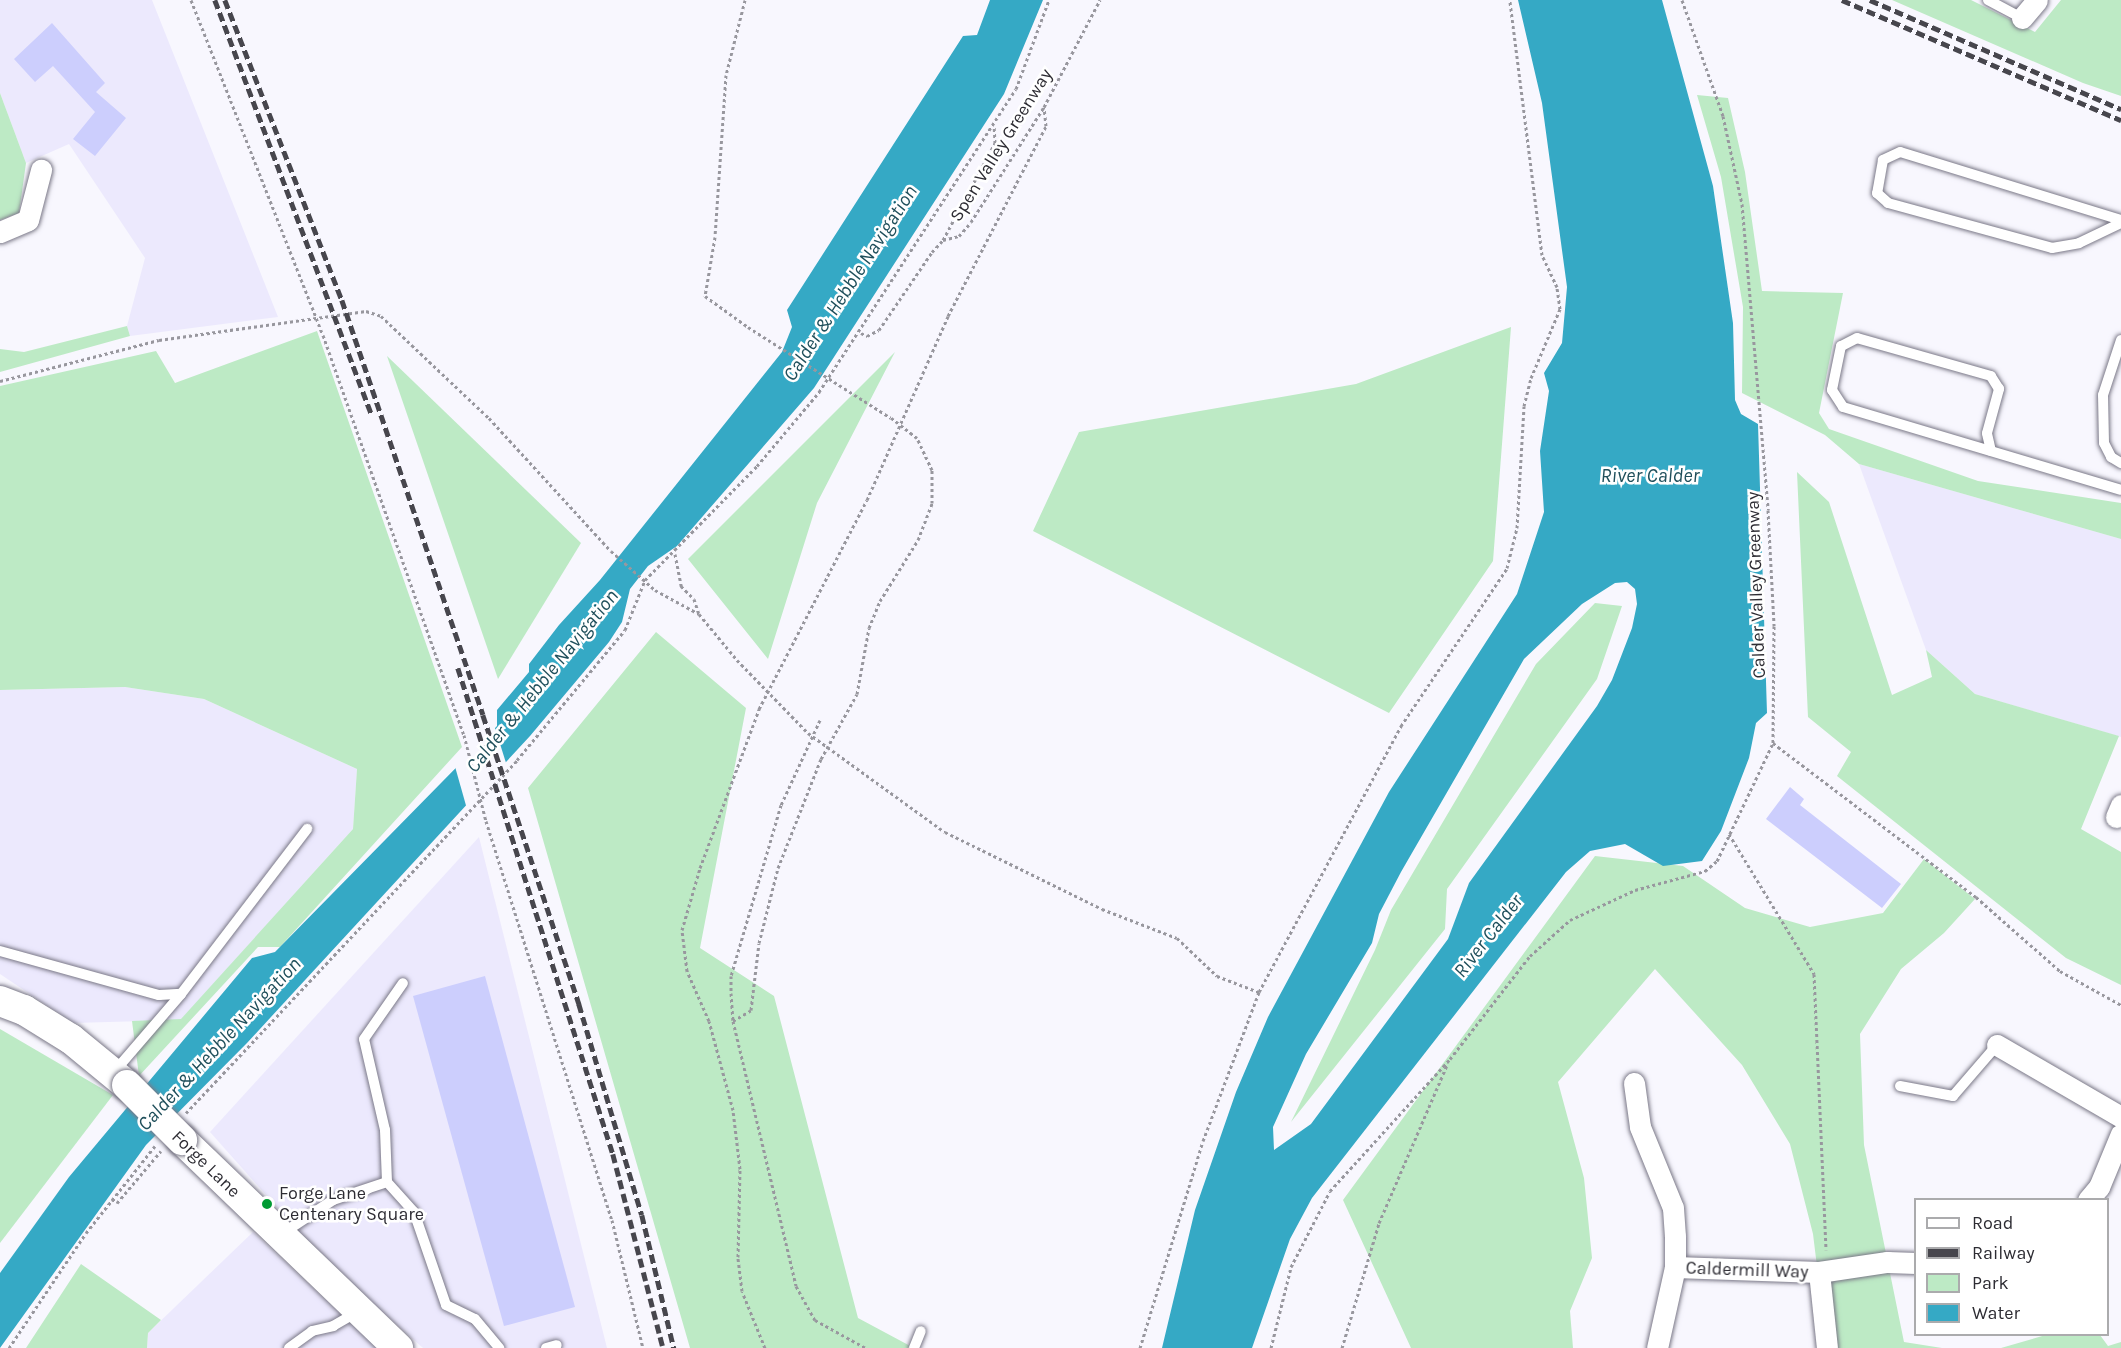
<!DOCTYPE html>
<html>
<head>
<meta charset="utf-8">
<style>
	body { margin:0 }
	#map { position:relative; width:2121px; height:1348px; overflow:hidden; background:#f8f7fe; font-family:Karla,sans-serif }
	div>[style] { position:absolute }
	.built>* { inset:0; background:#ece9fd }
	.green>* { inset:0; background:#bdeac5 }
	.water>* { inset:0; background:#35a9c5 }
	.pier>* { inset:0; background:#f8f7fe }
	.building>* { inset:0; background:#cccefd }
	.path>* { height:3px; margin-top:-1.5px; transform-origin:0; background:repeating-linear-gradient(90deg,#98979e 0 3px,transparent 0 6px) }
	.roads { filter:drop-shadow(0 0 2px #7a7887) drop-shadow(0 0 2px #7a7887) }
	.lane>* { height:10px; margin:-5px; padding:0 5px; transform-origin:5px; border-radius:5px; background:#fff }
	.street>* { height:21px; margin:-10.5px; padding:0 10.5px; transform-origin:10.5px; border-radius:10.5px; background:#fff }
	.secondary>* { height:30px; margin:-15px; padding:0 15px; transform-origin:15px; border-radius:15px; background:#fff }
	.rail>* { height:4.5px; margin-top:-2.25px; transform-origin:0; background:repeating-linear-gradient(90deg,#47464d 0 9px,transparent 0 13.5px) }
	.path-bridge>* { height:3px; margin-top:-1.5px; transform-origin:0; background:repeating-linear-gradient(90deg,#98979e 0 3px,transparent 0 6px) }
	.bridges { filter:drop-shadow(0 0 2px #7a7887) drop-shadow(0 0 2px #7a7887) }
	.secondary-bridge>* { height:30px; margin:-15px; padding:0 15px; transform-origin:15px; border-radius:15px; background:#fff }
	.dots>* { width:16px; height:16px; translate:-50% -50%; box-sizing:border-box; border:3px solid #fff; border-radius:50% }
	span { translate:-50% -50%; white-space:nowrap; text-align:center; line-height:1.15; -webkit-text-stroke:5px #fff; paint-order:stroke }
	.street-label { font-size:18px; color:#2d2c33 }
	.poi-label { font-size:18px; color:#2d2c33 }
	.left { translate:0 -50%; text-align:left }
	.water-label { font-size:20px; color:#1f4f5b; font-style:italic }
	.legend { position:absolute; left:1914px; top:1198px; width:195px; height:138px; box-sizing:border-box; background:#fff; border:2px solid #ababad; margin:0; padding:8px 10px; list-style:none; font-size:18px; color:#2d2c33 }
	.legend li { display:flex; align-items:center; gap:12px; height:30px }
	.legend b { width:30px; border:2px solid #ababad }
</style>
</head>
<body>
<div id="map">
	<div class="built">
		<i style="clip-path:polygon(0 0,152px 0,278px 317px,130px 336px,127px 326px,145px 258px,69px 144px,26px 163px,0 93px)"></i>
		<i style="clip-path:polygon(1859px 464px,2121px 539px,2121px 737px,1975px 694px,1926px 650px)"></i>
		<i style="clip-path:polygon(125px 687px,204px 699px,357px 769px,353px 829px,181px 1020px,73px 1023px,0 974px,0 690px)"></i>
		<i style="clip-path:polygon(479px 837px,607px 1348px,423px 1348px,323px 1259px,210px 1132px)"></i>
		<i style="clip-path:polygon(253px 1232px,377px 1348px,147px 1348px,148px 1333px)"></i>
	</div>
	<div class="green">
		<i style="clip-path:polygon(1892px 0,1971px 0,2035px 32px,2061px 0,2121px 0,2121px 96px,2083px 83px)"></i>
		<i style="clip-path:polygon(0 93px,26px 163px,19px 213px,0 220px)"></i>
		<i style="clip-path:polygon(1697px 95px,1728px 98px,1745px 172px,1762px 291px,1843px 293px,1819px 413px,1829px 429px,1978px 481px,2121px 503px,2121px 539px,1859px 464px,1825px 435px,1742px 393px,1743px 307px,1721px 177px)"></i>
		<i style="clip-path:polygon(127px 326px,130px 336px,0 372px,0 349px,24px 352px)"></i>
		<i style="clip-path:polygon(1511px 327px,1493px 561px,1389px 713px,1033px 531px,1079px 432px,1356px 384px)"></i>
		<i style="clip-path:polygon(317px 331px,462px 747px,280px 947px,258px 947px,139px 1076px,132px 1021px,181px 1019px,353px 829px,357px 769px,204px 699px,125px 687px,0 690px,0 386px,156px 351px,175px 383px)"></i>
		<i style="clip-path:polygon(895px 352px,817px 503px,768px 659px,688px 559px)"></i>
		<i style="clip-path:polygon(387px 356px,581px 543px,498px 679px)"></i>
		<i style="clip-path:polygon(1797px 472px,1829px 502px,1892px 695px,1932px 677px,1926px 650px,1975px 694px,2119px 736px,2081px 829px,2121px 852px,2121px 985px,2066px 958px,1837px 776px,1851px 752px,1808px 717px)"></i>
		<i style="clip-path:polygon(1595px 603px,1622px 606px,1597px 679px,1447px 889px,1445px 929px,1291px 1122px,1375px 950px,1391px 910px,1536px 664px)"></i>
		<i style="clip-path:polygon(656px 632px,746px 708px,700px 948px,774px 996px,858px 1318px,914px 1348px,690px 1348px,528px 788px)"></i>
		<i style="clip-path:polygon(1595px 856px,1683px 866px,1745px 908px,1810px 927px,1883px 913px,1924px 859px,1975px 899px,1944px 933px,1901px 969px,1860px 1034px,1864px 1145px,1904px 1342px,1942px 1348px,1827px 1348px,1813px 1234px,1790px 1144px,1742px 1065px,1655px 969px,1558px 1082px,1584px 1178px,1592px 1258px,1570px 1311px,1573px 1348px,1411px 1348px,1343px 1200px)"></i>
		<i style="clip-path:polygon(0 1029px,113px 1095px,0 1243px)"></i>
		<i style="clip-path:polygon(81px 1264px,161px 1320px,148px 1333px,147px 1348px,26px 1348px)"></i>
		<i style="clip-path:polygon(2049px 1334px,2100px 1335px,2108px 1346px,2121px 1342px,2121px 1348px,2001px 1348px)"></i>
	</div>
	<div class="water">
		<i style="clip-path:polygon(990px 0,1043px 0,1004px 94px,814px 388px,677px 546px,648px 566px,630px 589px,622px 622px,609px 642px,530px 736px,247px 1043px,146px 1145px,0 1348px,0 1273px,69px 1177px,252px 958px,275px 952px,497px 726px,497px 710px,529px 672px,529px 664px,559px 625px,600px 580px,782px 352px,792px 327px,787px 310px,963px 36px,977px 35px)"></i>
		<i style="clip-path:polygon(evenodd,1518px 0,1662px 0,1713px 186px,1733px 323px,1735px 400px,1741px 414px,1758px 424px,1767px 713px,1756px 723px,1749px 758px,1721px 831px,1702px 861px,1663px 866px,1625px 844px,1590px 851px,1566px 872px,1312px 1198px,1290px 1239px,1252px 1348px,1162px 1348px,1195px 1210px,1236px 1092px,1268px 1017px,1389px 792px,1517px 594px,1544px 512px,1540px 451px,1549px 391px,1544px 373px,1562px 343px,1567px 287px,1542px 103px,1518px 0,1627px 582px,1635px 589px,1637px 604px,1632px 628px,1612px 680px,1597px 706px,1469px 883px,1448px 939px,1311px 1124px,1274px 1150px,1273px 1127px,1306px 1054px,1372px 943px,1379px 914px,1401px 872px,1524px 659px,1582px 604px,1615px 583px,1627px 582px)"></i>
	</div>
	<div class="pier">
		<i style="clip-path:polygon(494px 725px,507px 766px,467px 809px,454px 763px)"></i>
	</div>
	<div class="building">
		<i style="clip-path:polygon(52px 23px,105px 83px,96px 92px,126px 118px,95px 156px,73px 139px,95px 112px,53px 66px,35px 82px,14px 59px)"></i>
		<i style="clip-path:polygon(1790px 787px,1804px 799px,1800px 805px,1901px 884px,1882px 908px,1766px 819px)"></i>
		<i style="clip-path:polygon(485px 976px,575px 1307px,504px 1326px,413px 996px)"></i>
	</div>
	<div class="path">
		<i style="left:191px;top:0;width:330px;rotate:68.5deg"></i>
		<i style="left:745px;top:0;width:77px;rotate:104.2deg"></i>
		<i style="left:726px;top:75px;width:162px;rotate:93.9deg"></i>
		<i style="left:715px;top:237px;width:60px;rotate:99.6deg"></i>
		<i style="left:705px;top:296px;width:53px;rotate:35.8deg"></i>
		<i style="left:1682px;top:0;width:123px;rotate:70.5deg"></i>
		<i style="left:1723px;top:116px;width:90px;rotate:77.8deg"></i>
		<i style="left:1742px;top:204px;width:307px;rotate:85.1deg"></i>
		<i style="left:1768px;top:510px;width:116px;rotate:87deg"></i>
		<i style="left:1774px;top:626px;width:117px;rotate:90.5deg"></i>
		<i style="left:1773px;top:743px;width:255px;rotate:37.2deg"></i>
		<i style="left:1976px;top:897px;width:112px;rotate:41.4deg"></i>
		<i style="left:2060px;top:971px;width:70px;rotate:29.1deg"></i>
		<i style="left:943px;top:240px;width:110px;rotate:-61.8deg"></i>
		<i style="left:995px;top:143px;width:17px;rotate:-93deg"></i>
		<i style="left:861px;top:333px;width:7px;rotate:27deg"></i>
		<i style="left:867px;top:336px;width:13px;rotate:-27deg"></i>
		<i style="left:879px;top:330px;width:94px;rotate:-55.8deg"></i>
		<i style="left:932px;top:252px;width:16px;rotate:-47deg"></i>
		<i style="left:943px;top:240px;width:16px;rotate:-14deg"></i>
		<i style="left:959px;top:236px;width:18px;rotate:-49deg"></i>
		<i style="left:971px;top:222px;width:136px;rotate:-57.6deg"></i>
		<i style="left:1044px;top:107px;width:121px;rotate:-62.4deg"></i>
		<i style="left:323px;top:335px;width:424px;rotate:70.6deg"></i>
		<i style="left:0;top:381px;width:164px;rotate:-14.5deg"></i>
		<i style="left:159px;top:340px;width:209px;rotate:-8deg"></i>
		<i style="left:366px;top:311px;width:16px;rotate:18deg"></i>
		<i style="left:381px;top:316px;width:149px;rotate:43.4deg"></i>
		<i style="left:489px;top:418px;width:180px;rotate:47.5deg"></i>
		<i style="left:675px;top:554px;width:33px;rotate:79deg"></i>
		<i style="left:681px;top:586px;width:18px;rotate:45deg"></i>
		<i style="left:694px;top:599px;width:16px;rotate:72deg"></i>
		<i style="left:655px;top:590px;width:50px;rotate:28.6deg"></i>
		<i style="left:699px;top:614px;width:60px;rotate:50.4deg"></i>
		<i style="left:737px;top:660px;width:102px;rotate:45.8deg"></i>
		<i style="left:808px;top:733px;width:169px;rotate:35.9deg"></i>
		<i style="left:945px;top:832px;width:175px;rotate:26.1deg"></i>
		<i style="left:1102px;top:909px;width:80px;rotate:21.1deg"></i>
		<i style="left:1177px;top:938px;width:55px;rotate:43.5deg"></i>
		<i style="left:1217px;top:976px;width:45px;rotate:20.9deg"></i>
		<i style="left:820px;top:720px;width:94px;rotate:114.6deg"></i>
		<i style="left:781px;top:805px;width:178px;rotate:106.3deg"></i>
		<i style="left:731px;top:976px;width:17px;rotate:90deg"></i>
		<i style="left:731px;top:993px;width:28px;rotate:86deg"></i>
		<i style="left:733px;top:1021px;width:272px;rotate:76.6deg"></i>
		<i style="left:796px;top:1286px;width:39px;rotate:61deg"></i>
		<i style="left:815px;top:1320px;width:58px;rotate:28.8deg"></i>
		<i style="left:486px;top:821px;width:418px;rotate:72.5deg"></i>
		<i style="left:612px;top:1220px;width:132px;rotate:76.4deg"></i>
		<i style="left:1729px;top:834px;width:164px;rotate:58.7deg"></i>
		<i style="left:1814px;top:974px;width:276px;rotate:87.5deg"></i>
		<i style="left:733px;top:1021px;width:21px;rotate:-31deg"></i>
		<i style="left:751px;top:1010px;width:67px;rotate:-83.2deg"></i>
		<i style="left:759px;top:943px;width:77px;rotate:-75.8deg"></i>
		<i style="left:778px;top:868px;width:117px;rotate:-68.5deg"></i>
		<i style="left:821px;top:759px;width:74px;rotate:-61deg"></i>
		<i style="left:857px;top:694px;width:67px;rotate:-79.7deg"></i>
		<i style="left:869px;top:628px;width:29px;rotate:-68deg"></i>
		<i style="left:880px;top:601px;width:72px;rotate:-58.1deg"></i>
		<i style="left:918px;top:540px;width:40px;rotate:-69deg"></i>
		<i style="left:932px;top:503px;width:33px;rotate:-90deg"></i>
		<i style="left:932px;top:470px;width:35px;rotate:-115deg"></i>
		<i style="left:917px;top:438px;width:33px;rotate:-142deg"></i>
		<i style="left:186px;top:1113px;width:484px;rotate:-46.8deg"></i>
		<i style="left:517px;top:760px;width:169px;rotate:-50.3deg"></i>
		<i style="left:625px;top:630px;width:54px;rotate:-68.2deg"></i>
		<i style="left:645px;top:580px;width:160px;rotate:-45.5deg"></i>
		<i style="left:757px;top:466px;width:97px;rotate:-50deg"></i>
		<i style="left:819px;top:392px;width:361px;rotate:-57deg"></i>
		<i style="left:1016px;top:89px;width:95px;rotate:-69.7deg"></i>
		<i style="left:112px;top:1199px;width:6px;rotate:39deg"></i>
		<i style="left:117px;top:1203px;width:68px;rotate:-49.8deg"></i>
		<i style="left:9px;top:1348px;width:138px;rotate:-56.2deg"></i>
		<i style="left:86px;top:1233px;width:111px;rotate:-51.6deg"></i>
		<i style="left:765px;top:1348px;width:61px;rotate:-112deg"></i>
		<i style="left:742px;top:1291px;width:34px;rotate:-97deg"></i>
		<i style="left:738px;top:1257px;width:88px;rotate:-88.7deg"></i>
		<i style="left:740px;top:1169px;width:59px;rotate:-96.8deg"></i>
		<i style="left:733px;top:1110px;width:92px;rotate:-105.1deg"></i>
		<i style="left:709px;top:1021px;width:55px;rotate:-113.7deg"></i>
		<i style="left:687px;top:971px;width:41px;rotate:-97deg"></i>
		<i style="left:682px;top:930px;width:65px;rotate:-73.8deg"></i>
		<i style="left:700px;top:868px;width:170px;rotate:-69.6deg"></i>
		<i style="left:759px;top:709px;width:235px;rotate:-62.7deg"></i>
		<i style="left:867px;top:500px;width:201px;rotate:-66.2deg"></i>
		<i style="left:948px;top:316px;width:214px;rotate:-62.7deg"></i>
		<i style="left:1046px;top:126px;width:19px;rotate:-96deg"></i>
		<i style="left:1140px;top:1348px;width:216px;rotate:-73.1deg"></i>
		<i style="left:1203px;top:1141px;width:159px;rotate:-69.4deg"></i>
		<i style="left:1259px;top:992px;width:302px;rotate:-61.9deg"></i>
		<i style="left:1401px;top:726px;width:190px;rotate:-56.1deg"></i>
		<i style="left:1507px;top:568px;width:41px;rotate:-76deg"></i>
		<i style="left:1517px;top:528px;width:122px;rotate:-86.7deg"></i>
		<i style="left:1524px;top:406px;width:29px;rotate:-76deg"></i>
		<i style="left:1531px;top:378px;width:75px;rotate:-67.2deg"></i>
		<i style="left:1560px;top:309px;width:22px;rotate:-98deg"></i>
		<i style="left:1557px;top:287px;width:35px;rotate:-115deg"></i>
		<i style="left:1542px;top:255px;width:257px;rotate:-97.2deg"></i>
		<i style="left:1271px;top:1348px;width:83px;rotate:-76.1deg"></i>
		<i style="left:1291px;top:1267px;width:85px;rotate:-62.8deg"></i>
		<i style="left:1330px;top:1191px;width:178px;rotate:-47.7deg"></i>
		<i style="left:1450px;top:1059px;width:130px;rotate:-52.2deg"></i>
		<i style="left:1530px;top:956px;width:54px;rotate:-42deg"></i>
		<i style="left:1570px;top:920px;width:72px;rotate:-24.8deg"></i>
		<i style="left:1635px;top:890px;width:73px;rotate:-15.2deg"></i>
		<i style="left:1705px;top:871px;width:16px;rotate:-40deg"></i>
		<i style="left:1717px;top:861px;width:131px;rotate:-64.6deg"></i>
		<i style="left:1342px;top:1348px;width:130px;rotate:-73.5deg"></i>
		<i style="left:1379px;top:1223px;width:174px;rotate:-66.7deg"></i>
	</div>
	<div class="roads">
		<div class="lane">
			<i style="left:1988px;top:0;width:38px;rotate:28deg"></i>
			<i style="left:2121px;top:220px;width:231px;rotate:-162.9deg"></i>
			<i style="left:1900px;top:152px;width:19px;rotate:155deg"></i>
			<i style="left:1883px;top:160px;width:34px;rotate:100deg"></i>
			<i style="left:1877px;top:193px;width:15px;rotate:42deg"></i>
			<i style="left:1888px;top:203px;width:170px;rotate:15.3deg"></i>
			<i style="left:2052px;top:248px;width:27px;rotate:-10deg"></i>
			<i style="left:2079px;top:243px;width:47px;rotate:-25.5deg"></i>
			<i style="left:2121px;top:340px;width:58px;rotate:108.1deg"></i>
			<i style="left:2103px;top:395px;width:48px;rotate:88.8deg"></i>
			<i style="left:2104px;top:443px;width:16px;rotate:63deg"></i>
			<i style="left:2111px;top:457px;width:12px;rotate:31deg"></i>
			<i style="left:1991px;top:451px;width:18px;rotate:-103deg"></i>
			<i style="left:1987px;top:433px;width:46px;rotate:-74.7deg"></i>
			<i style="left:1999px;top:389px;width:15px;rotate:-122deg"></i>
			<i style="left:1991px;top:376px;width:139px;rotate:-164.2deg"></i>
			<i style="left:1857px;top:338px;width:18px;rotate:153deg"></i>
			<i style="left:1841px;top:346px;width:45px;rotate:101.6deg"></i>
			<i style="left:1832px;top:390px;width:20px;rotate:57deg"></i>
			<i style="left:1843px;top:407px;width:290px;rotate:16.6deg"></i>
			<i style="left:0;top:951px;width:165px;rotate:15.5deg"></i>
			<i style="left:159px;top:995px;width:22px;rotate:-3deg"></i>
			<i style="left:181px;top:994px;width:208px;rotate:-52.6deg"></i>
			<i style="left:114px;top:1072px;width:103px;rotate:-49.3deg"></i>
			<i style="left:1900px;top:1086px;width:54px;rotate:10.7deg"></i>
			<i style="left:1953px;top:1096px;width:67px;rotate:-49.2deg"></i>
			<i style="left:387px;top:1182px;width:52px;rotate:-92.2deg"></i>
			<i style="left:385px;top:1130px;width:93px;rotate:-103deg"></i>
			<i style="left:364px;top:1039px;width:68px;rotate:-55.1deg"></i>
			<i style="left:283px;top:1233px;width:60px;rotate:-33.4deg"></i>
			<i style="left:333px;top:1200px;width:57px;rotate:-18.4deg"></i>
			<i style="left:387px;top:1182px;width:40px;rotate:48deg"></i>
			<i style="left:414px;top:1212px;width:98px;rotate:71deg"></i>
			<i style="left:446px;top:1305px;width:32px;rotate:26deg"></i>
			<i style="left:475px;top:1319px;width:38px;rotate:50deg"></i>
			<i style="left:289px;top:1348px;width:29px;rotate:-36deg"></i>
			<i style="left:312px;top:1331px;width:22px;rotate:-13deg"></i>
			<i style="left:333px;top:1326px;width:28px;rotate:-30deg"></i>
			<i style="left:546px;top:1348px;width:11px;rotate:-15deg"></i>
			<i style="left:914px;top:1348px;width:18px;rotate:-68deg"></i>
		</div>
		<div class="street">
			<i style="left:2022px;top:18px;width:23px;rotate:-50deg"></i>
			<i style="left:0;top:232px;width:30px;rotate:-23deg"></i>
			<i style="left:28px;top:220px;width:52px;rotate:-75.4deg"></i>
			<i style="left:2116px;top:817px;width:13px;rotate:-67deg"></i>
			<i style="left:1997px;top:1045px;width:143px;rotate:30.1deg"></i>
			<i style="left:1634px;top:1083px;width:44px;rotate:82.2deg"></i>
			<i style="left:1640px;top:1127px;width:87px;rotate:67.8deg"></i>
			<i style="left:1673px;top:1208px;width:28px;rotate:86deg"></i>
			<i style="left:1675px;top:1236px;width:31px;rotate:90deg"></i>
			<i style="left:1675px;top:1267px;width:83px;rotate:102.5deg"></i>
			<i style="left:2088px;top:1200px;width:17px;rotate:-50deg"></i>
			<i style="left:2099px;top:1187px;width:57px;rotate:-67.5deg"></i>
			<i style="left:1675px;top:1267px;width:144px;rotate:2deg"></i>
			<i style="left:1819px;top:1272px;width:69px;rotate:-8.4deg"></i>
			<i style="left:1887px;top:1262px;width:29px;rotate:2deg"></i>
			<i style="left:1819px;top:1272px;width:76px;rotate:84deg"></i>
		</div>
		<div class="secondary">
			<i style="left:0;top:1001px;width:26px;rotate:21deg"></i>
			<i style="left:24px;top:1010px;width:55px;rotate:31.7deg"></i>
			<i style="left:71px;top:1039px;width:72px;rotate:39.4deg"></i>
			<i style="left:182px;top:1140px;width:300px;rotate:43.9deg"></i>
		</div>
	</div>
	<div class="rail">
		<i style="left:215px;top:0;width:444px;rotate:69.3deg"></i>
		<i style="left:225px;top:0;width:322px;rotate:68.7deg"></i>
		<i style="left:342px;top:300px;width:438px;rotate:71.2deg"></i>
		<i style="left:483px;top:715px;width:305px;rotate:71.6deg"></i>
		<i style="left:579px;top:1004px;width:220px;rotate:73.4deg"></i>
		<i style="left:642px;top:1215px;width:137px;rotate:76.5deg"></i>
		<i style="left:1842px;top:0;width:304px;rotate:23.3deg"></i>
		<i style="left:1870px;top:0;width:274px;rotate:23.5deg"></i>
		<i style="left:458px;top:668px;width:510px;rotate:72.31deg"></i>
		<i style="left:613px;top:1154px;width:200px;rotate:75.5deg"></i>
	</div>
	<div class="path-bridge">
		<i style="left:312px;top:307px;width:30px;rotate:69deg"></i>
		<i style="left:748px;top:327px;width:169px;rotate:32.5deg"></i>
		<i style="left:611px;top:551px;width:59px;rotate:41.6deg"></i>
		<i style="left:464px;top:735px;width:89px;rotate:75.7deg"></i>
	</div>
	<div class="bridges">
		<div class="secondary-bridge">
			<i style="left:127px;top:1085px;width:78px;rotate:45deg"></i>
		</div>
	</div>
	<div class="dots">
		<i style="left:267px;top:1204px;background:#009b34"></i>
	</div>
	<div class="street-label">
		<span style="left:1001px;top:145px;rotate:-58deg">Spen Valley Greenway</span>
		<span style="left:1756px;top:585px;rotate:-92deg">Calder Valley Greenway</span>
		<span style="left:206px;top:1164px;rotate:44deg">Forge Lane</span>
		<span style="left:1747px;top:1270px;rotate:2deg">Caldermill Way</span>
	</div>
	<div class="poi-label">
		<span class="left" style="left:279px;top:1204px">Forge Lane<br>Centenary Square</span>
	</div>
	<div class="water-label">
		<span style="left:850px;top:283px;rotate:-57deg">Calder &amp; Hebble Navigation</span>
		<span style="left:1650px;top:475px">River Calder</span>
		<span style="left:542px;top:681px;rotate:-51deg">Calder &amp; Hebble Navigation</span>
		<span style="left:1488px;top:936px;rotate:-52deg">River Calder</span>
		<span style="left:219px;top:1044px;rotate:-47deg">Calder &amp; Hebble Navigation</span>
	</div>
	<ul class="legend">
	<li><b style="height:8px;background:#fff"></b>Road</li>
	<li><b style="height:8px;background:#47464d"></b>Railway</li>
	<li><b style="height:16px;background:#bdeac5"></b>Park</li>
	<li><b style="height:16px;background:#35a9c5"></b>Water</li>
	</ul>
</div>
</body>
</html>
